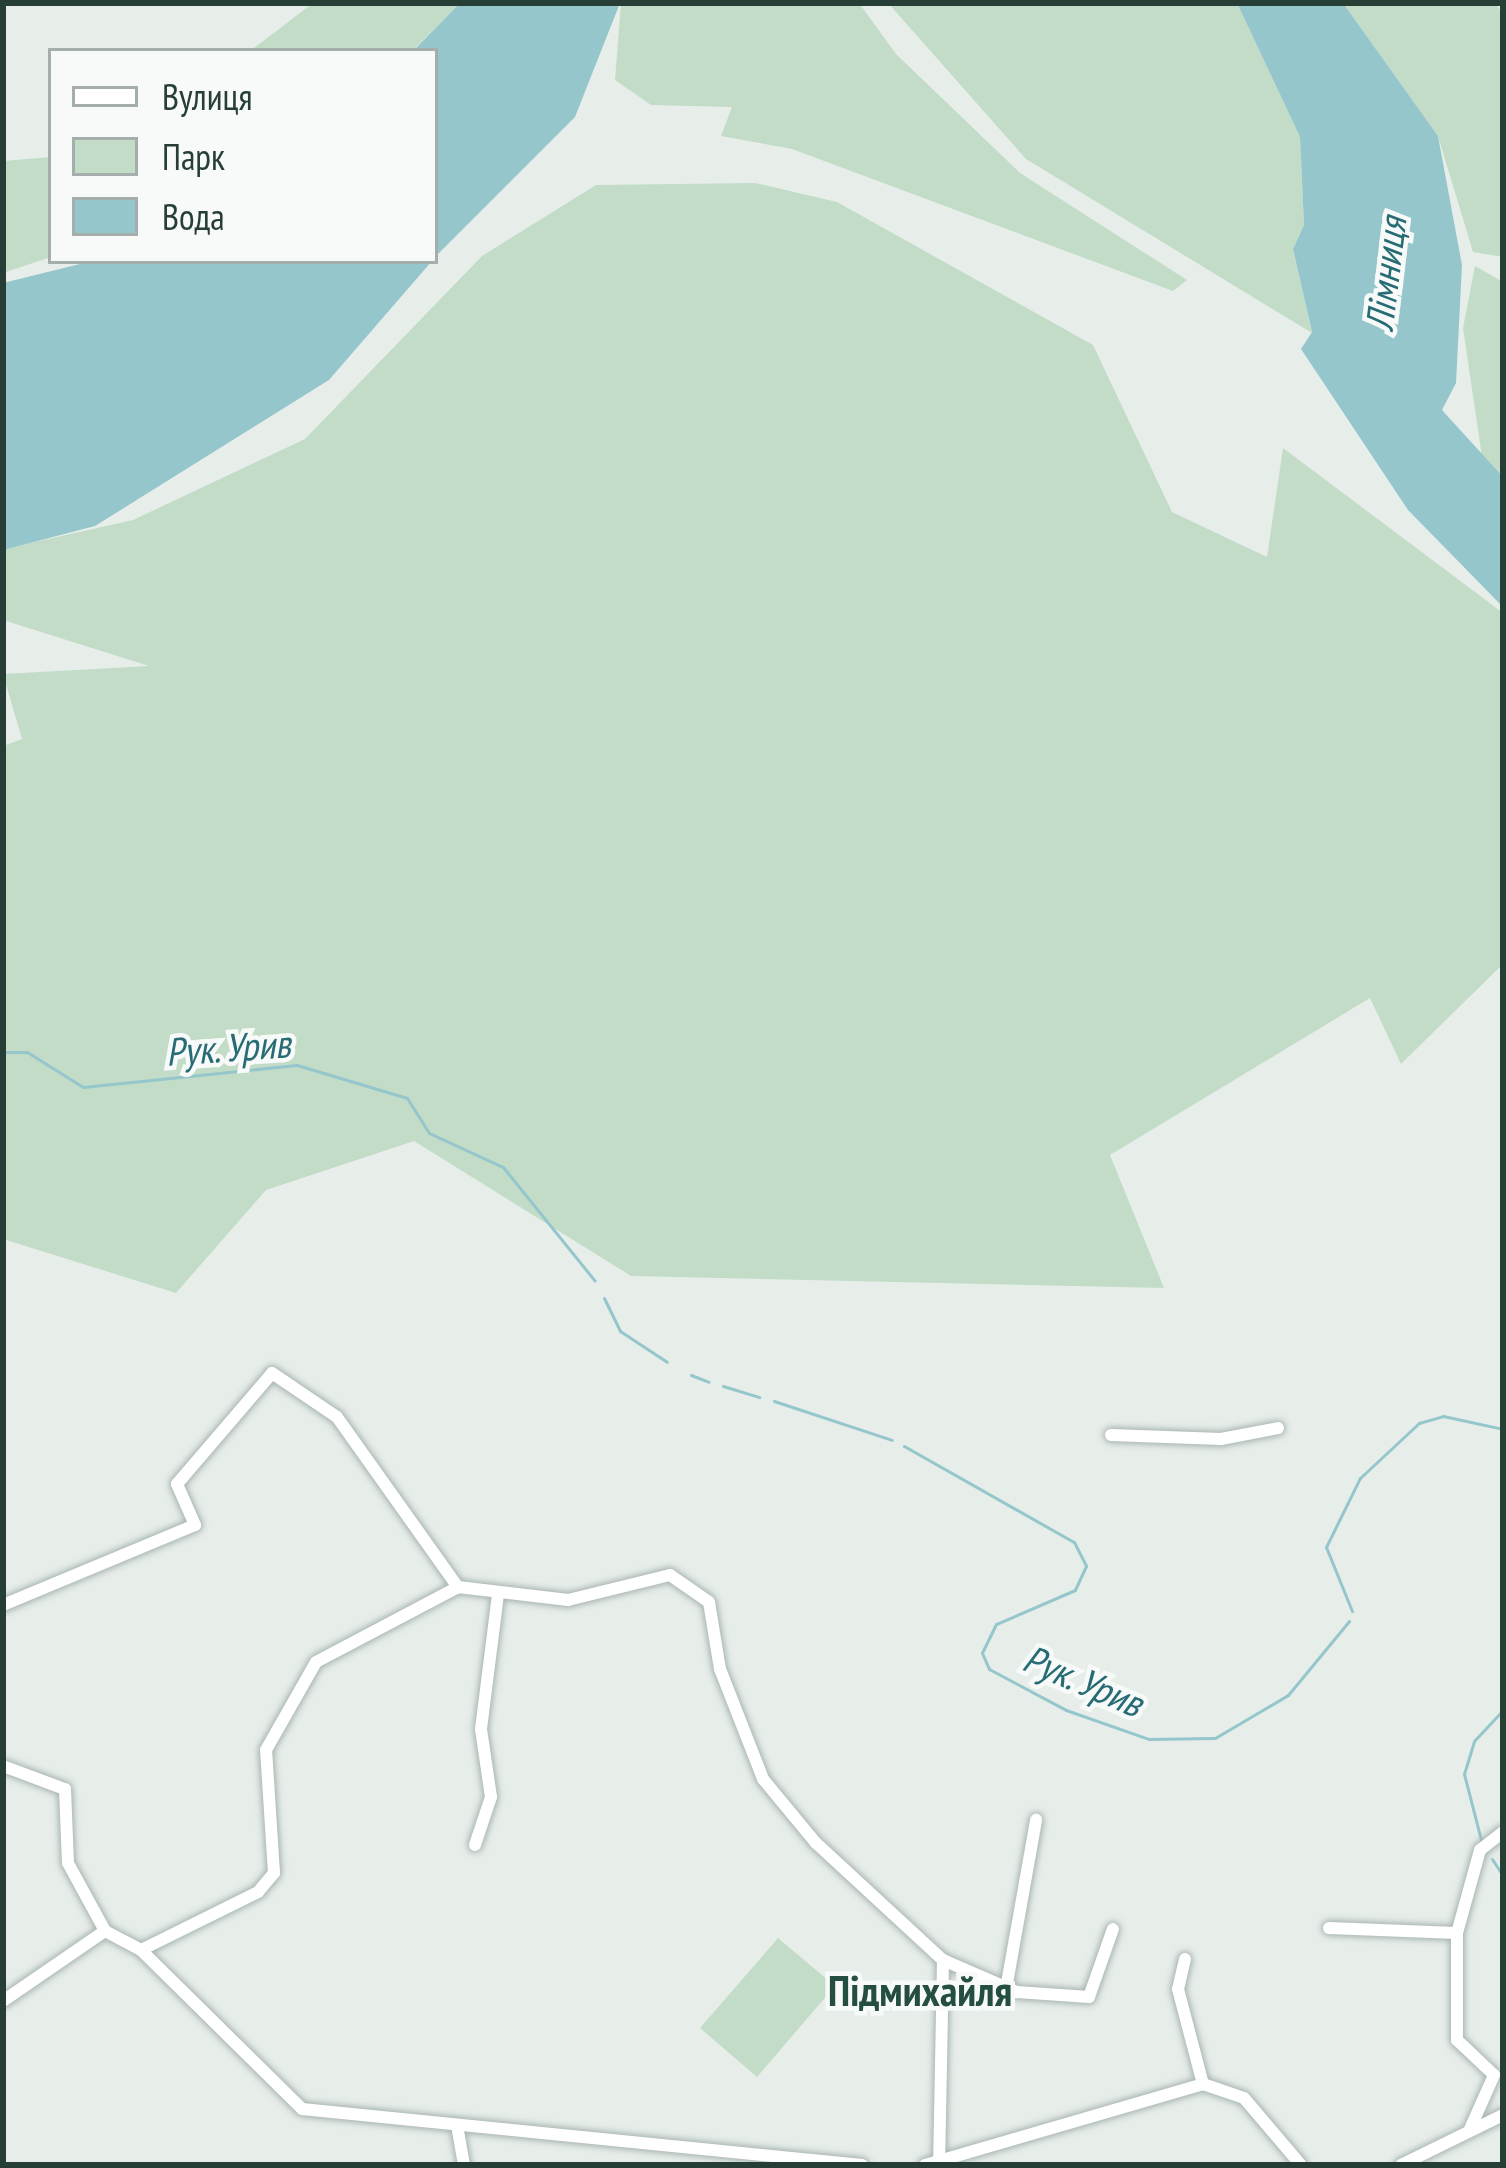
<!DOCTYPE html>
<html>
<head>
<meta charset="utf-8">
<style>
	body { margin:0 }
	#map { position:relative; width:1506px; height:2168px; overflow:hidden; background:#e7eeea; font-family:"PT Sans Narrow",sans-serif }
	div>[style] { position:absolute }
	.green>* { inset:0; background:#c2dcc8 }
	.water>* { inset:0; background:#95c6cc }
	.stream>* { height:3px; margin:-1.5px; padding:0 1.5px; transform-origin:1.5px; border-radius:1.5px; background:#95c6cc }
	.roads { filter:drop-shadow(0 0 3px #aab6b1) drop-shadow(0 0 3px #aab6b1) }
	.minor>* { height:12px; margin:-6px; padding:0 6px; transform-origin:6px; border-radius:6px; background:#fff }
	span { translate:-50% -50%; white-space:nowrap; text-align:center; line-height:1.15; -webkit-text-stroke:9px #f7faf8; paint-order:stroke }
	.water-label { font-size:39px; color:#276b74; font-style:italic }
	.quarter-label { font-size:42px; color:#254e42; font-weight:700 }
	.frame { position:absolute; inset:0; border:6px solid #273e37; pointer-events:none }
	.legend { position:absolute; left:48px; top:48px; width:390px; height:216px; box-sizing:border-box; background:#f7faf8; border:3px solid #a4afab; margin:0; padding:15px 21px; list-style:none; font-size:36px; color:#273e37 }
	.legend li { display:flex; align-items:center; gap:24px; height:60px }
	.legend b { width:60px; border:3px solid #a4afab }
</style>
</head>
<body>
<div id="map">
	<div class="green">
		<i style="clip-path:polygon(313px 3px,460px 3px,412px 51px,250px 51px)"></i>
		<i style="clip-path:polygon(621px 3px,859px 3px,896px 54px,1020px 173px,1187px 280px,1173px 291px,792px 149px,721px 136px,732px 107px,651px 105px,615px 80px)"></i>
		<i style="clip-path:polygon(888px 3px,1237px 3px,1300px 137px,1304px 225px,1293px 249px,1312px 333px,1026px 159px)"></i>
		<i style="clip-path:polygon(1343px 3px,1495px 3px,1503px 14px,1503px 257px,1473px 252px,1438px 136px)"></i>
		<i style="clip-path:polygon(51px 157px,51px 257px,3px 273px,3px 161px)"></i>
		<i style="clip-path:polygon(755px 183px,837px 202px,1093px 345px,1172px 512px,1267px 557px,1283px 448px,1503px 613px,1503px 964px,1401px 1064px,1370px 998px,1110px 1155px,1164px 1288px,631px 1276px,414px 1141px,266px 1190px,176px 1293px,3px 1239px,3px 746px,22px 739px,3px 674px,149px 666px,3px 620px,3px 549px,133px 520px,305px 439px,482px 256px,596px 185px)"></i>
		<i style="clip-path:polygon(1475px 266px,1503px 282px,1503px 477px,1483px 464px,1463px 328px)"></i>
		<i style="clip-path:polygon(778px 1938px,835px 1986px,757px 2077px,700px 2028px)"></i>
	</div>
	<div class="water">
		<i style="clip-path:polygon(460px 3px,620px 3px,575px 117px,435px 257px,435px 51px,413px 51px)"></i>
		<i style="clip-path:polygon(1237px 3px,1343px 3px,1438px 136px,1462px 265px,1456px 383px,1442px 410px,1503px 477px,1503px 607px,1408px 510px,1301px 349px,1312px 332px,1293px 249px,1304px 225px,1300px 137px)"></i>
		<i style="clip-path:polygon(92px 261px,432px 261px,329px 380px,95px 526px,3px 550px,3px 283px)"></i>
	</div>
	<div class="stream">
		<i style="left:3px;top:1052px;width:24px"></i>
		<i style="left:27px;top:1052px;width:66px;rotate:32deg"></i>
		<i style="left:83px;top:1087px;width:215px;rotate:-5.9deg"></i>
		<i style="left:297px;top:1065px;width:115px;rotate:16.7deg"></i>
		<i style="left:407px;top:1098px;width:41px;rotate:57.8deg"></i>
		<i style="left:429px;top:1133px;width:81px;rotate:24.7deg"></i>
		<i style="left:503px;top:1167px;width:146px;rotate:51.1deg"></i>
		<i style="left:604px;top:1298px;width:37px;rotate:64deg"></i>
		<i style="left:620px;top:1331px;width:56px;rotate:33.4deg"></i>
		<i style="left:691px;top:1375px;width:19px;rotate:21deg"></i>
		<i style="left:723px;top:1386px;width:38px;rotate:17deg"></i>
		<i style="left:774px;top:1401px;width:124px;rotate:18.3deg"></i>
		<i style="left:904px;top:1446px;width:195px;rotate:29.5deg"></i>
		<i style="left:1074px;top:1542px;width:27px;rotate:63deg"></i>
		<i style="left:1086px;top:1566px;width:26px;rotate:115deg"></i>
		<i style="left:1075px;top:1590px;width:86px;rotate:156.7deg"></i>
		<i style="left:996px;top:1624px;width:32px;rotate:116deg"></i>
		<i style="left:982px;top:1653px;width:17px;rotate:66deg"></i>
		<i style="left:989px;top:1669px;width:87px;rotate:28deg"></i>
		<i style="left:1066px;top:1710px;width:88px;rotate:19.3deg"></i>
		<i style="left:1149px;top:1739px;width:66px;rotate:-0.9deg"></i>
		<i style="left:1215px;top:1738px;width:85px;rotate:-30.5deg"></i>
		<i style="left:1288px;top:1695px;width:96px;rotate:-50.5deg"></i>
		<i style="left:1352px;top:1611px;width:69px;rotate:-112.1deg"></i>
		<i style="left:1326px;top:1547px;width:77px;rotate:-63.8deg"></i>
		<i style="left:1360px;top:1478px;width:81px;rotate:-43deg"></i>
		<i style="left:1419px;top:1423px;width:25px;rotate:-16deg"></i>
		<i style="left:1443px;top:1416px;width:61px;rotate:12.2deg"></i>
		<i style="left:1481px;top:1840px;width:68px;rotate:-104.4deg"></i>
		<i style="left:1464px;top:1774px;width:34px;rotate:-73deg"></i>
		<i style="left:1474px;top:1741px;width:42px;rotate:-46.9deg"></i>
		<i style="left:1492px;top:1859px;width:20px;rotate:57deg"></i>
	</div>
	<div class="roads">
		<div class="minor">
			<i style="left:1111px;top:1435px;width:110px;rotate:2.1deg"></i>
			<i style="left:1221px;top:1439px;width:58px;rotate:-10.9deg"></i>
			<i style="left:3px;top:1605px;width:208px;rotate:-22.6deg"></i>
			<i style="left:195px;top:1525px;width:45px;rotate:-113.7deg"></i>
			<i style="left:177px;top:1484px;width:146px;rotate:-49.4deg"></i>
			<i style="left:272px;top:1373px;width:78px;rotate:34.1deg"></i>
			<i style="left:337px;top:1417px;width:209px;rotate:54.6deg"></i>
			<i style="left:3px;top:1766px;width:66px;rotate:20.4deg"></i>
			<i style="left:65px;top:1789px;width:74px;rotate:87.7deg"></i>
			<i style="left:68px;top:1863px;width:77px;rotate:61.4deg"></i>
			<i style="left:475px;top:1845px;width:51px;rotate:-71.6deg"></i>
			<i style="left:491px;top:1797px;width:69px;rotate:-98.4deg"></i>
			<i style="left:481px;top:1729px;width:135px;rotate:-82.8deg"></i>
			<i style="left:1329px;top:1928px;width:128px;rotate:2.2deg"></i>
			<i style="left:141px;top:1950px;width:131px;rotate:-26.4deg"></i>
			<i style="left:258px;top:1892px;width:25px;rotate:-50deg"></i>
			<i style="left:274px;top:1873px;width:123px;rotate:-93.7deg"></i>
			<i style="left:266px;top:1750px;width:101px;rotate:-60.4deg"></i>
			<i style="left:316px;top:1662px;width:161px;rotate:-27.8deg"></i>
			<i style="left:458px;top:1587px;width:111px;rotate:6.7deg"></i>
			<i style="left:568px;top:1600px;width:105px;rotate:-13.8deg"></i>
			<i style="left:670px;top:1575px;width:47px;rotate:34.7deg"></i>
			<i style="left:709px;top:1602px;width:68px;rotate:80.7deg"></i>
			<i style="left:720px;top:1669px;width:118px;rotate:68.6deg"></i>
			<i style="left:763px;top:1779px;width:83px;rotate:50.4deg"></i>
			<i style="left:816px;top:1843px;width:173px;rotate:42.7deg"></i>
			<i style="left:943px;top:1960px;width:205px;rotate:91.1deg"></i>
			<i style="left:1185px;top:1959px;width:31px;rotate:103deg"></i>
			<i style="left:1178px;top:1989px;width:98px;rotate:75.3deg"></i>
			<i style="left:943px;top:1960px;width:81px;rotate:23.4deg"></i>
			<i style="left:1017px;top:1992px;width:72px;rotate:4deg"></i>
			<i style="left:1089px;top:1997px;width:72px;rotate:-70.6deg"></i>
			<i style="left:1006px;top:1989px;width:172px;rotate:-79.9deg"></i>
			<i style="left:3px;top:2001px;width:124px;rotate:-34.5deg"></i>
			<i style="left:105px;top:1931px;width:41px;rotate:27.8deg"></i>
			<i style="left:141px;top:1950px;width:226px;rotate:44.6deg"></i>
			<i style="left:302px;top:2109px;width:563px;rotate:5.71deg"></i>
			<i style="left:457px;top:2125px;width:41px;rotate:80.1deg"></i>
			<i style="left:1470px;top:2129px;width:59px;rotate:-66deg"></i>
			<i style="left:1494px;top:2075px;width:51px;rotate:-136.6deg"></i>
			<i style="left:1457px;top:2040px;width:107px;rotate:-90deg"></i>
			<i style="left:1457px;top:1933px;width:86px;rotate:-74.5deg"></i>
			<i style="left:1480px;top:1850px;width:29px;rotate:-38deg"></i>
			<i style="left:925px;top:2165px;width:290px;rotate:-16.2deg"></i>
			<i style="left:1203px;top:2084px;width:43px;rotate:18.9deg"></i>
			<i style="left:1244px;top:2098px;width:88px;rotate:49.6deg"></i>
			<i style="left:1401px;top:2165px;width:114px;rotate:-26.1deg"></i>
		</div>
	</div>
	<div class="water-label">
		<span style="left:1386px;top:274px;rotate:-83deg">Лімниця</span>
		<span style="left:228px;top:1048px;rotate:-4deg">Рук. Урив</span>
		<span style="left:1083px;top:1681px;rotate:23deg">Рук. Урив</span>
	</div>
	<div class="quarter-label">
		<span style="left:920px;top:1991px">Підмихайля</span>
	</div>
	<div class="frame"></div>
	<ul class="legend">
	<li><b style="height:15px;background:#fff"></b>Вулиця</li>
	<li><b style="height:33px;background:#c2dcc8"></b>Парк</li>
	<li><b style="height:33px;background:#95c6cc"></b>Вода</li>
	</ul>
</div>
</body>
</html>
